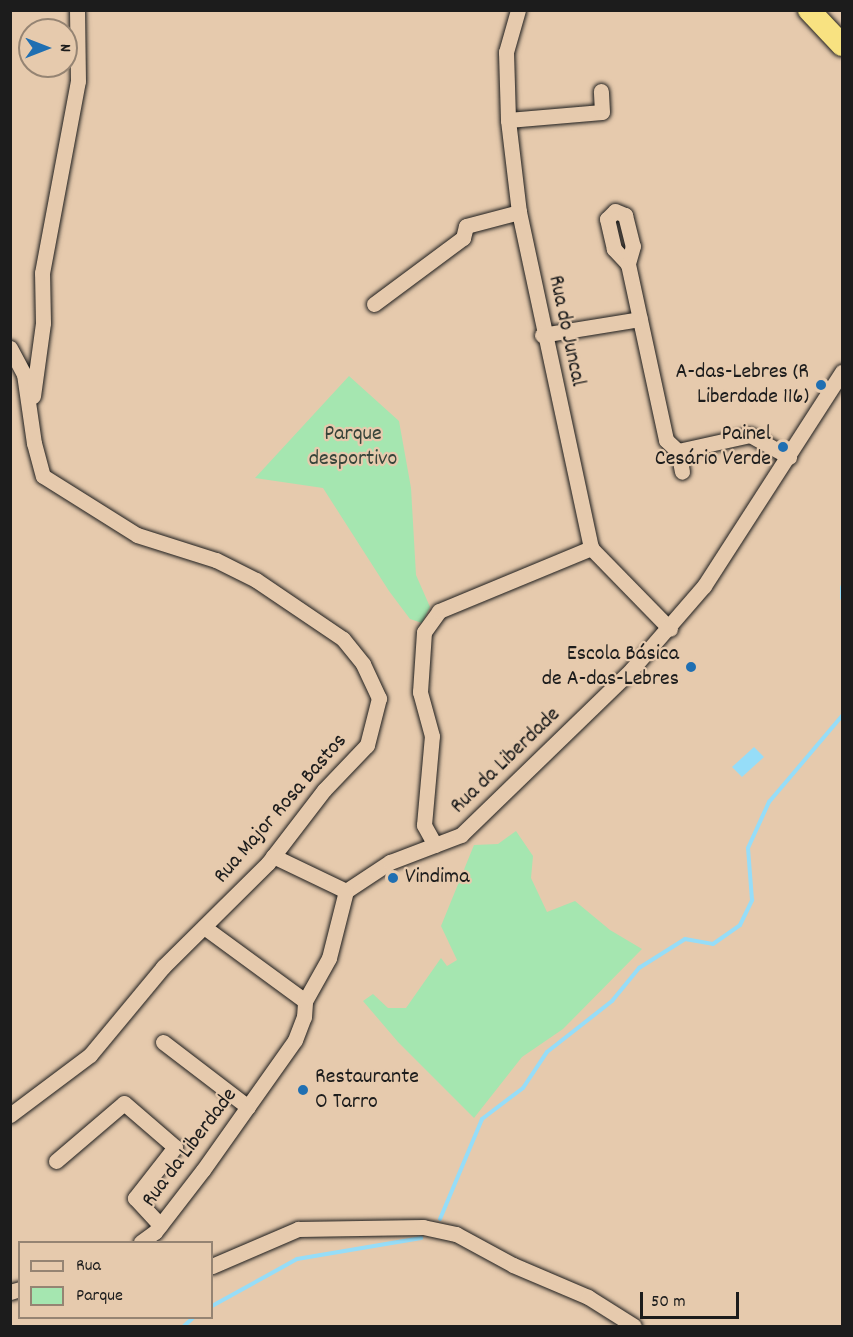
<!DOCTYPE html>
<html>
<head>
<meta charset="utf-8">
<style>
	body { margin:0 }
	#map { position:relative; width:853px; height:1337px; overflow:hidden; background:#e6caad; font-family:Dekko,sans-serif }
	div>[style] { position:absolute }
	.green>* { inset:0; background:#a5e6b0 }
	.water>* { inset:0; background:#96ddf8 }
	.stream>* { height:4px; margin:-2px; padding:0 2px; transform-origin:2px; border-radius:2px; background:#96ddf8 }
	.roads { filter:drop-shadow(0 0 2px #1c1c1c) drop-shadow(0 0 2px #1c1c1c) }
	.minor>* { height:15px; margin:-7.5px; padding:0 7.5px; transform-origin:7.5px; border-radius:7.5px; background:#e6caad }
	.highway>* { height:22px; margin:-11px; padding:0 11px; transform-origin:11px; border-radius:11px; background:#f8e281 }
	.dots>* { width:16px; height:16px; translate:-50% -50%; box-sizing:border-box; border:3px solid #e6caad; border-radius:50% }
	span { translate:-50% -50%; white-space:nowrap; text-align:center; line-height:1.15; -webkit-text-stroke:4.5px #e6caad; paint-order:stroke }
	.street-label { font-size:22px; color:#1c1c1c }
	.poi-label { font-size:22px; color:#1c1c1c }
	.right { translate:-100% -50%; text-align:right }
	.left { translate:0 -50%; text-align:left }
	.park-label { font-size:22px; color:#37443a }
	.frame { position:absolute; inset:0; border:12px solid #1c1c1c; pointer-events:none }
	.legend { position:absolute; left:18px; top:1241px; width:195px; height:78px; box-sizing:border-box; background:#e6caad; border:2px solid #958473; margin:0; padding:8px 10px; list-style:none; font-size:18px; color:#1c1c1c }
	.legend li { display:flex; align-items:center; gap:12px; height:30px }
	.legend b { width:30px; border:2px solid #958473 }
	.north { position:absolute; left:18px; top:18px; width:60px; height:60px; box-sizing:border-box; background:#e6caad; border:2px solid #958473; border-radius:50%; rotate:90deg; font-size:16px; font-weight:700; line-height:24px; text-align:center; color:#1c1c1c }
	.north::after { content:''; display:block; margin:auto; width:21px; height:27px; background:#1f6fb2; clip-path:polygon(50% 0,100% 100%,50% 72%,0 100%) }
	.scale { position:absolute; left:640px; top:1292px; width:99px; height:27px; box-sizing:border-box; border:3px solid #1c1c1c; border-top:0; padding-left:8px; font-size:18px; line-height:21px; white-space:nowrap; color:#1c1c1c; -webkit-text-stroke:4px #e6caad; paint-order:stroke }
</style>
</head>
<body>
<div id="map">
	<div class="green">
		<i style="clip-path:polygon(349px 376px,399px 421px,411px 488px,416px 575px,430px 607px,422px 623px,410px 619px,389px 591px,323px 488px,255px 478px)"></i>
		<i style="clip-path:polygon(516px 831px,533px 856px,531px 878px,547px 912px,575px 901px,610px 930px,642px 949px,563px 1029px,522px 1057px,474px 1118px,398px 1042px,363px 1001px,373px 994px,388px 1008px,406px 1008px,441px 958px,447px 966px,457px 960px,441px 926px,474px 845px,498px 844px)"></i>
	</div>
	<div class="water">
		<i style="clip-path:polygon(754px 747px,764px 757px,742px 777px,732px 767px)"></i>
	</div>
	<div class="stream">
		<i style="left:842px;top:587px;width:11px;rotate:90deg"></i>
		<i style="left:440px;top:1219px;width:108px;rotate:-67.2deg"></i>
		<i style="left:482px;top:1119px;width:51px;rotate:-37.1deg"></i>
		<i style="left:523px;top:1088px;width:43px;rotate:-56.3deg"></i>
		<i style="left:547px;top:1052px;width:83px;rotate:-38.1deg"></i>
		<i style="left:612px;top:1001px;width:43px;rotate:-50.7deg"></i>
		<i style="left:639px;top:968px;width:54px;rotate:-32.2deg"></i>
		<i style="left:685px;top:939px;width:28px;rotate:10deg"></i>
		<i style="left:713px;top:944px;width:33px;rotate:-35deg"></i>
		<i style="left:740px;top:925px;width:28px;rotate:-64deg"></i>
		<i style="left:752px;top:900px;width:52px;rotate:-94.4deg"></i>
		<i style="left:748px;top:848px;width:51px;rotate:-65.5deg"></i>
		<i style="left:769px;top:802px;width:113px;rotate:-49.7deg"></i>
		<i style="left:212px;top:1306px;width:97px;rotate:-28.9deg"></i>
		<i style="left:297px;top:1259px;width:126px;rotate:-9.6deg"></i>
		<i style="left:184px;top:1326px;width:12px;rotate:-42deg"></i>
	</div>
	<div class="roads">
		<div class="minor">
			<i style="left:518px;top:10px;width:44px;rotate:105.9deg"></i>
			<i style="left:506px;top:52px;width:68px;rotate:88.3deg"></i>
			<i style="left:508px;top:120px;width:93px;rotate:83.2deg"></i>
			<i style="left:519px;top:212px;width:344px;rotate:77.9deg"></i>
			<i style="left:591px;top:548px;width:113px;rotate:45.7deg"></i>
			<i style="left:508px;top:120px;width:94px;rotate:-4.9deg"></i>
			<i style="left:602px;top:112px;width:21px;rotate:-93deg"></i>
			<i style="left:628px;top:264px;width:21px;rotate:-133deg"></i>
			<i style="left:614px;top:249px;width:31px;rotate:-103deg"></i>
			<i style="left:607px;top:219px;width:11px;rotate:-45deg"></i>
			<i style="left:615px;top:211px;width:11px;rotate:22deg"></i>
			<i style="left:625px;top:215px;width:32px;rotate:76deg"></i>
			<i style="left:633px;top:246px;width:19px;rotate:106deg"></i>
			<i style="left:628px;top:264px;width:180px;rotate:77.8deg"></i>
			<i style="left:666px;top:440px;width:16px;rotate:43deg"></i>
			<i style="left:678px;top:451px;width:21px;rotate:79deg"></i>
			<i style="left:374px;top:304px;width:111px;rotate:-36.6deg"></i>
			<i style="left:463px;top:238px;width:12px;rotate:-76deg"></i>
			<i style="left:466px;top:226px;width:55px;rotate:-14.8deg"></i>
			<i style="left:542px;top:335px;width:99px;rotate:-9.3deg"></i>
			<i style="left:10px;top:348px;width:30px;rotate:62deg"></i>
			<i style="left:24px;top:374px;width:70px;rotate:81.8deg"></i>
			<i style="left:34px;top:443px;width:34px;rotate:75deg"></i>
			<i style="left:43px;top:476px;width:111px;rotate:32.1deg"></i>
			<i style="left:137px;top:535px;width:83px;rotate:17.6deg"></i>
			<i style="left:216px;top:560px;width:45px;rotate:26.6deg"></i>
			<i style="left:256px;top:580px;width:105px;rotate:34.1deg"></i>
			<i style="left:343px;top:639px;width:32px;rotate:51deg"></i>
			<i style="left:363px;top:664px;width:38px;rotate:65deg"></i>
			<i style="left:379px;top:698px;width:49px;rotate:104.3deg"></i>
			<i style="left:367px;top:745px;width:62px;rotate:133.7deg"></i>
			<i style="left:324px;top:790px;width:92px;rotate:127.5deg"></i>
			<i style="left:268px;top:863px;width:148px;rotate:135.3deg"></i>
			<i style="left:163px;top:967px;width:114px;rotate:129.7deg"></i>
			<i style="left:90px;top:1055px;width:100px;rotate:143.1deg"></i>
			<i style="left:33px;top:396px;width:74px;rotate:-82.2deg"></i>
			<i style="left:43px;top:323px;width:50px;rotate:-91.1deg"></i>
			<i style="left:42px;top:273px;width:195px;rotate:-79.4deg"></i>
			<i style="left:78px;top:81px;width:71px;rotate:-90.8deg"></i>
			<i style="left:678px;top:451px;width:74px;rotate:-12.5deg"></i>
			<i style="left:750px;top:435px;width:45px;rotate:29.4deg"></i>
			<i style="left:435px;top:845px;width:23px;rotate:-119deg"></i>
			<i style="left:424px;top:825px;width:89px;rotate:-84.9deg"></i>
			<i style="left:432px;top:736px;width:46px;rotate:-105.3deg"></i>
			<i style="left:420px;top:692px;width:60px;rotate:-86.2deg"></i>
			<i style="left:424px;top:632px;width:26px;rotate:-54deg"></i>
			<i style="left:439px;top:611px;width:165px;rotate:-22.5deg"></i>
			<i style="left:273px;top:856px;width:81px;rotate:25.6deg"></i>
			<i style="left:346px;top:891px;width:53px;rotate:-33.4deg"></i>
			<i style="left:390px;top:862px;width:76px;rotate:-20.8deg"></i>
			<i style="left:461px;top:835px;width:238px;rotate:-44.1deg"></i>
			<i style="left:632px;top:669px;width:110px;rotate:-49.1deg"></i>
			<i style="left:704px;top:586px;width:255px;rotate:-57.2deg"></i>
			<i style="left:204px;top:927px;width:125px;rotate:36.2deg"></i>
			<i style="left:163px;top:1042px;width:107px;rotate:37.4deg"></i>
			<i style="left:56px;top:1161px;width:89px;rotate:-40.5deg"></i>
			<i style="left:124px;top:1103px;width:67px;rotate:40.8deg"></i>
			<i style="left:175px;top:1147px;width:65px;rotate:128.1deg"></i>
			<i style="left:135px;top:1198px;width:37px;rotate:47deg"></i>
			<i style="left:141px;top:1242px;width:17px;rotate:-36deg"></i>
			<i style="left:155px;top:1232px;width:78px;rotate:-52.3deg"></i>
			<i style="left:203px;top:1170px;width:159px;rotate:-54.7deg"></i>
			<i style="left:295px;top:1040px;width:25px;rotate:-69deg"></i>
			<i style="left:304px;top:1017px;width:16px;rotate:-86deg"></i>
			<i style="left:305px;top:1001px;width:49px;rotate:-60.8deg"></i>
			<i style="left:329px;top:958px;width:69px;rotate:-75.8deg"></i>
			<i style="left:212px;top:1266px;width:94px;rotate:-23.3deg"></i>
			<i style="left:298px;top:1229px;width:125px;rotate:-0.9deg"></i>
			<i style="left:423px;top:1227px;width:34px;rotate:12deg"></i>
			<i style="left:456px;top:1234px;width:65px;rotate:28.5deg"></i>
			<i style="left:513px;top:1265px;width:82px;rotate:23.1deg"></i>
			<i style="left:588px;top:1297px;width:54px;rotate:32.2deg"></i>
			<i style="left:10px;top:1292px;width:10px;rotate:-17deg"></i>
		</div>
		<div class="highway">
			<i style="left:809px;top:10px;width:48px;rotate:46.7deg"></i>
		</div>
	</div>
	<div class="dots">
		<i style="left:821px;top:385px;background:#1f6fb2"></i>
		<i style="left:783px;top:447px;background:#1f6fb2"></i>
		<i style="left:691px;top:667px;background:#1f6fb2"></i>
		<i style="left:393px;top:878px;background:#1f6fb2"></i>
		<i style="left:303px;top:1090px;background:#1f6fb2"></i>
	</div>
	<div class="street-label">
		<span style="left:566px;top:331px;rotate:78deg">Rua do Juncal</span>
		<span style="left:506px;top:761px;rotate:-44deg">Rua da Liberdade</span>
		<span style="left:281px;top:809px;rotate:-49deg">Rua Major Rosa Bastos</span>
		<span style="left:190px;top:1148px;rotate:-53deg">Rua da Liberdade</span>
	</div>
	<div class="poi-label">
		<span class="right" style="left:809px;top:385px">A-das-Lebres (R<br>Liberdade 116)</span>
		<span class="right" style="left:771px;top:447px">Painel<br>Cesário Verde</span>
		<span class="right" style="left:679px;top:667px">Escola Básica<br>de A-das-Lebres</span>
		<span class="left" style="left:405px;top:878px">Vindima</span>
		<span class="left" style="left:315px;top:1090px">Restaurante<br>O Tarro</span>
	</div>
	<div class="park-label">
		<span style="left:353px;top:447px">Parque<br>desportivo</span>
	</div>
	<div class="frame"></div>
	<ul class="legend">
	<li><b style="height:8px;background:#e6caad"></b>Rua</li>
	<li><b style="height:16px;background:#a5e6b0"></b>Parque</li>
	</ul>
	<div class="north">N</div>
	<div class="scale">50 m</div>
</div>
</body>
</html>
